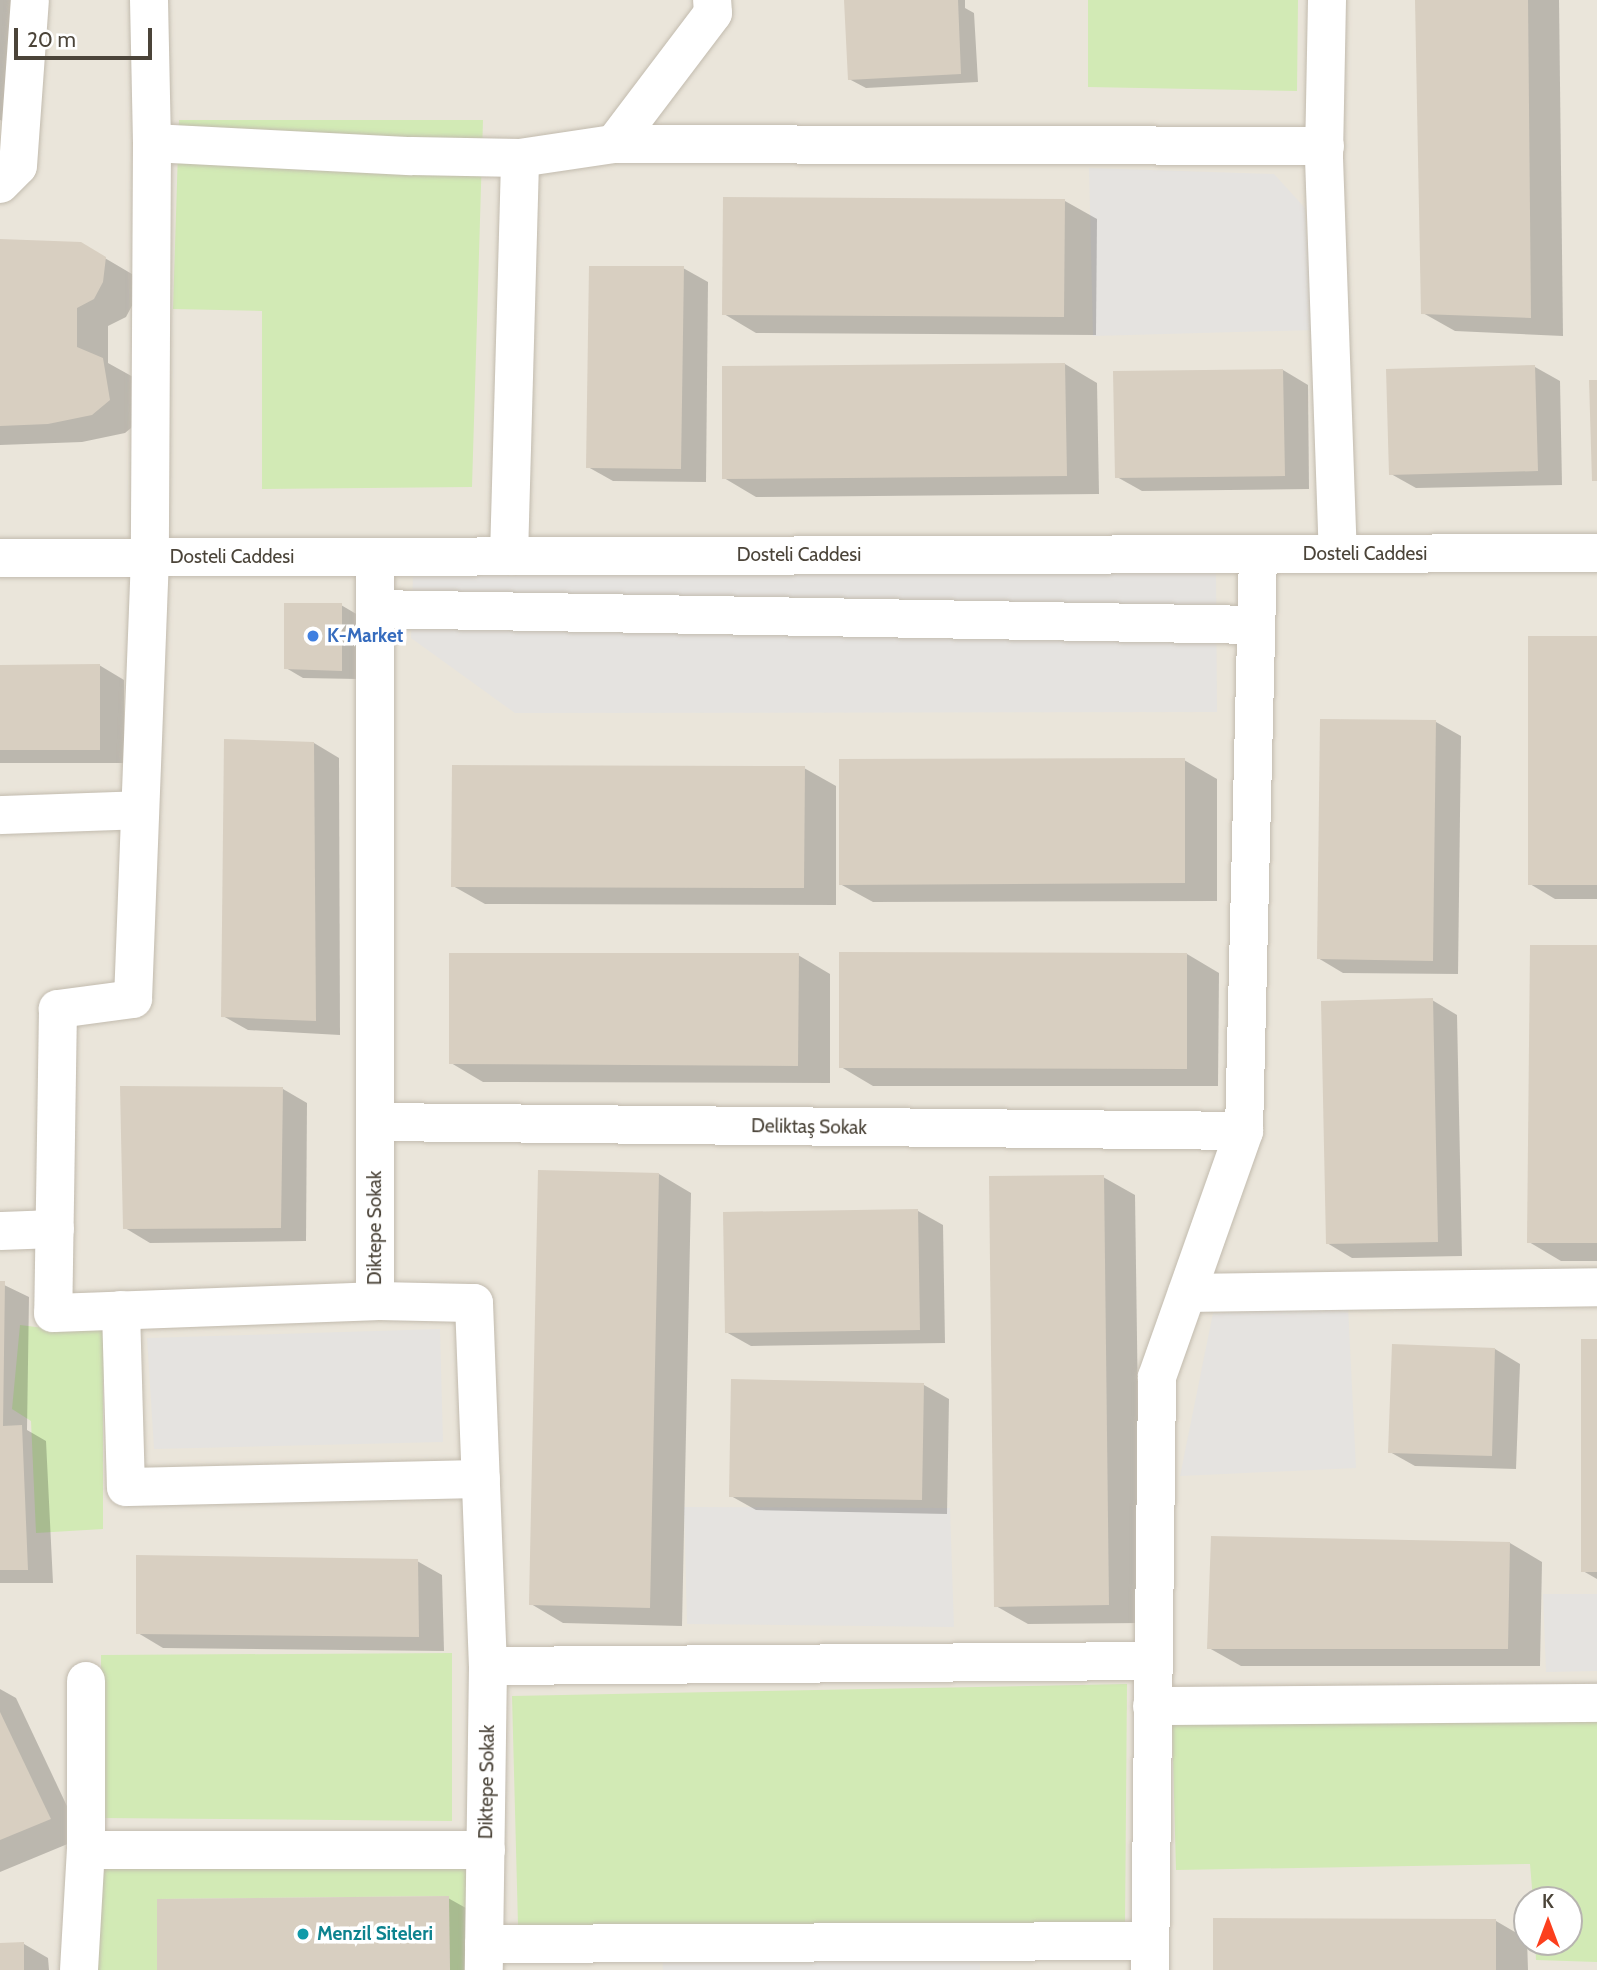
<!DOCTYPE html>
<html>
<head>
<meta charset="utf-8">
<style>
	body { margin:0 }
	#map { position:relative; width:1597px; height:1970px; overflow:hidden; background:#f6f3ec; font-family:Cabin,sans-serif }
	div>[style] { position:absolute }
	.residential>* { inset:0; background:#eae5da }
	.green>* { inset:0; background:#d2eab5 }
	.parking>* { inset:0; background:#e5e3e0 }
	.shadow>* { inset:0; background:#0003 }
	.building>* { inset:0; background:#d8cfc1 }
	.roads { filter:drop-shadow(0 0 2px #c2bbae) drop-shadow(0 0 2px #c2bbae) }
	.minor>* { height:38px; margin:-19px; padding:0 19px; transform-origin:19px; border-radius:19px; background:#fff }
	.dots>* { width:19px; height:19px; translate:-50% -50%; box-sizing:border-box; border:4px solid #fff; border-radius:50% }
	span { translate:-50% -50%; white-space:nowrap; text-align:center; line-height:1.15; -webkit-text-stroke:7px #fff; paint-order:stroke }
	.street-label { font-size:19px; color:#4b4439 }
	.shop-label { font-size:19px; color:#366cbe; font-weight:700 }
	.left { translate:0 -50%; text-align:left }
	.culture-label { font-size:19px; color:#0d838f; font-weight:700 }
	.north { position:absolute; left:1513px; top:1886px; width:70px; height:70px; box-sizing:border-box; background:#fff; border:2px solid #b7b4b0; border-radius:50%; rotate:0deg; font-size:19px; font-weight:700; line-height:28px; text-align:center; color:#4b4439 }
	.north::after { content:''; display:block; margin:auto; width:24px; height:32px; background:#fc3f1d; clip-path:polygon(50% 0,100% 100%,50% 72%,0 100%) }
	.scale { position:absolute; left:14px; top:28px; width:138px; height:32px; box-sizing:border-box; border:4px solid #4b4439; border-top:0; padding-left:9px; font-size:21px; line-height:24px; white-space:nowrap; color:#4b4439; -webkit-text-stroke:5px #fff; paint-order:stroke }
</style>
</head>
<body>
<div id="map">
	<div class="residential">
		<i style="clip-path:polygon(evenodd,0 0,1597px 0,1597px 1970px,0 1970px,0 0,1527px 1900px,1569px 1900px,1569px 1942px,1527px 1942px,1527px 1900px)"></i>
	</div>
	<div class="green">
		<i style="clip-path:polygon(1088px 0,1298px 0,1297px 91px,1088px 87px)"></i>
		<i style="clip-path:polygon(179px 120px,483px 120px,472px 487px,262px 489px,262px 311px,173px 309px)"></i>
		<i style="clip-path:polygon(20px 1325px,52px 1329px,109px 1326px,103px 1383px,103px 1529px,36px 1533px,31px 1421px,12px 1409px)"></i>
		<i style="clip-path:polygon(452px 1653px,452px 1821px,101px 1818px,101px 1655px)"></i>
		<i style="clip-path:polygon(1127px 1684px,1125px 1925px,518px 1925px,512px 1696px)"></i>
		<i style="clip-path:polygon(1597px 1721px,1597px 1962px,1536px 1960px,1535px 1942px,1569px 1942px,1569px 1900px,1533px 1900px,1530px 1864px,1176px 1870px,1172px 1722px)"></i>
		<i style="clip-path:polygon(97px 1859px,477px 1862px,476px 1970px,450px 1970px,448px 1896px,157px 1899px,157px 1970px,97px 1970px)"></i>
	</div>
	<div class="parking">
		<i style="clip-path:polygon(1089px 168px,1274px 174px,1305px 208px,1313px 330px,1093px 336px)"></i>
		<i style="clip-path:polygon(1216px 567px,1217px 712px,515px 713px,411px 638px,413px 575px)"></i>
		<i style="clip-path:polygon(1348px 1306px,1356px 1468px,1180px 1476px,1213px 1313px)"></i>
		<i style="clip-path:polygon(440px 1329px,443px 1442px,154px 1449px,147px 1338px)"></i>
		<i style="clip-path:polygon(684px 1507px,950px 1508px,954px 1627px,687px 1624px)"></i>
		<i style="clip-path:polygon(1543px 1594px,1597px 1594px,1597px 1671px,1546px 1672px)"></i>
		<i style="clip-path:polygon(662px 1958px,980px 1960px,980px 1970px,663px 1970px)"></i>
	</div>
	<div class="shadow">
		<i style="clip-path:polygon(0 0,20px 0,6px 122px,0 120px)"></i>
		<i style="clip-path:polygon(845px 0,965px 0,965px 8px,974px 13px,978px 82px,866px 88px,849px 79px)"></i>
		<i style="clip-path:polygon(1417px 0,1559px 0,1563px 336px,1455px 331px,1423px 313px)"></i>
		<i style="clip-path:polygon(725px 199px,1065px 201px,1097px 219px,1096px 335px,756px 333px,724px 314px)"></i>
		<i style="clip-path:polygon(0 241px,81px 244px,137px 277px,135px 300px,126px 317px,108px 326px,108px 363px,135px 378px,142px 419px,125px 433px,82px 442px,0 445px)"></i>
		<i style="clip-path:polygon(683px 268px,708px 282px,706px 482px,613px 481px,588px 467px)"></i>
		<i style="clip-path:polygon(1065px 364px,1097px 383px,1099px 494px,756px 497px,724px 478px)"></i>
		<i style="clip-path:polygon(1535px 367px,1560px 381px,1562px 485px,1416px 488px,1391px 474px)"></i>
		<i style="clip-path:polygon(1283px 370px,1308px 385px,1309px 489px,1142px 491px,1117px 477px)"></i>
		<i style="clip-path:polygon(341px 605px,358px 615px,358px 679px,303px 678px,286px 668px)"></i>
		<i style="clip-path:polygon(1597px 638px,1597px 899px,1555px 899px,1530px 884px)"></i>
		<i style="clip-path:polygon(99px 665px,124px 680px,124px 763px,0 763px,0 667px)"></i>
		<i style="clip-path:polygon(1321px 720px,1436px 722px,1461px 736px,1458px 974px,1343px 973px,1318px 958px)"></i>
		<i style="clip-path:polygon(314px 743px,339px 758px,340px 1035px,248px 1030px,223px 1016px)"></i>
		<i style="clip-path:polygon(1184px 760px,1217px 779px,1217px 901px,873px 902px,840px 884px)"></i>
		<i style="clip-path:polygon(804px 768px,836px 786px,836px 905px,485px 904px,453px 886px)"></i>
		<i style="clip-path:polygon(1597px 947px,1597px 1261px,1561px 1261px,1529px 1242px)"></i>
		<i style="clip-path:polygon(1187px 954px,1219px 973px,1218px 1086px,873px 1086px,841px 1067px)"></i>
		<i style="clip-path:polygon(798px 955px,830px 974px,830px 1083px,483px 1082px,451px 1063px)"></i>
		<i style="clip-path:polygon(1432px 1000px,1457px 1015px,1462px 1256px,1352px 1258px,1327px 1243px)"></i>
		<i style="clip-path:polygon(283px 1089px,307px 1103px,306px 1241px,150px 1243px,125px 1228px)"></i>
		<i style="clip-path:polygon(659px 1174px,691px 1193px,682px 1626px,563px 1623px,531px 1604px)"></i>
		<i style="clip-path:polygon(1103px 1177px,1135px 1195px,1141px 1623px,1028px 1624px,996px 1606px)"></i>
		<i style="clip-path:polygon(918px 1211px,943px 1225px,945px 1343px,751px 1346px,726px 1332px)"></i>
		<i style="clip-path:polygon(0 1283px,29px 1297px,27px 1430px,46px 1441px,53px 1583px,0 1583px)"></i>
		<i style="clip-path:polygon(1597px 1341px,1597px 1579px,1583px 1571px)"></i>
		<i style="clip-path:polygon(1495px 1349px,1520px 1364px,1516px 1469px,1415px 1466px,1390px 1452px)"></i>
		<i style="clip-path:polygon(733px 1381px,924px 1385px,949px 1399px,947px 1514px,756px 1510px,731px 1496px)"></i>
		<i style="clip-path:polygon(1510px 1543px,1542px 1562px,1540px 1666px,1241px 1666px,1209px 1648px)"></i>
		<i style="clip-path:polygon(417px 1561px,442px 1575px,444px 1651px,163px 1648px,138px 1633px)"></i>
		<i style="clip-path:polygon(0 1689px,16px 1698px,82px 1838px,0 1872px)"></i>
		<i style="clip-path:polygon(448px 1898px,473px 1912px,474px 1970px,159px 1970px)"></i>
		<i style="clip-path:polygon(1496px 1921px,1527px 1939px,1528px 1970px,1214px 1970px)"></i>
		<i style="clip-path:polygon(0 1944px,24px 1944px,48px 1958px,49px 1970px,0 1970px)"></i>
	</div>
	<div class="building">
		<i style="clip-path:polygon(844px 0,958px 0,961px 74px,848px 80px)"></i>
		<i style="clip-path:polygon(1415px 0,1528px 0,1531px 318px,1421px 314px)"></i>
		<i style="clip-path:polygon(723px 197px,1065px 199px,1064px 317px,722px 315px)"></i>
		<i style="clip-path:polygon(0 239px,81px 242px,106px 257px,103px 282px,94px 299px,77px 308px,77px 347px,103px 358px,110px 400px,92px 415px,48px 424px,0 426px)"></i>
		<i style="clip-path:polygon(589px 266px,684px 266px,681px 469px,586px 468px)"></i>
		<i style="clip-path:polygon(1065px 363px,1067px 476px,722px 479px,722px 366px)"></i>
		<i style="clip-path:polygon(1535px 365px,1538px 471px,1389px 475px,1386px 369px)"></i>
		<i style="clip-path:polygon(1283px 369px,1285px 476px,1115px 478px,1113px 371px)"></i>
		<i style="clip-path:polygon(1589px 380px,1597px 380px,1597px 481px,1592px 481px)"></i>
		<i style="clip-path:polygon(284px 603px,342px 603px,342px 671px,284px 669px)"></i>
		<i style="clip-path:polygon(1528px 636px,1597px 636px,1597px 885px,1528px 885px)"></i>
		<i style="clip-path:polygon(100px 664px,100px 750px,0 750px,0 665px)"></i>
		<i style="clip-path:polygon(1320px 719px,1436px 720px,1433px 961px,1317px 959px)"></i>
		<i style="clip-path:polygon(224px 739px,314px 742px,316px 1021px,221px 1017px)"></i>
		<i style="clip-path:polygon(1185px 758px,1185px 883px,839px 885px,839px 759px)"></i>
		<i style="clip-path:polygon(452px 765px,805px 766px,804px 888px,451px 887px)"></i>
		<i style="clip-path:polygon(1530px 945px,1597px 945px,1597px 1243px,1527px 1243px)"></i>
		<i style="clip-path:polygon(839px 952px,1187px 953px,1187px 1069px,839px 1068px)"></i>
		<i style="clip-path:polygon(449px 953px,799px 953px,798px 1066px,449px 1064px)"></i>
		<i style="clip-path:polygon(1433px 998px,1438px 1242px,1326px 1244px,1321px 1001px)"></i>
		<i style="clip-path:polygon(120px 1086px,283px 1087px,281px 1228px,123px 1229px)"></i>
		<i style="clip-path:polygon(538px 1170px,659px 1173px,650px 1608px,529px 1605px)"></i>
		<i style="clip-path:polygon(1104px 1175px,1109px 1605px,994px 1607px,989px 1176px)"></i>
		<i style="clip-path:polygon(918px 1209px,920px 1330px,725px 1333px,723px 1212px)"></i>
		<i style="clip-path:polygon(0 1281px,5px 1281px,3px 1426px,22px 1425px,28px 1570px,0 1570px)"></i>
		<i style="clip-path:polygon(1581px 1339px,1597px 1339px,1597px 1572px,1581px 1572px)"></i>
		<i style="clip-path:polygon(1392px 1344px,1495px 1348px,1492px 1456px,1388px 1453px)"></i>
		<i style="clip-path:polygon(731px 1379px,924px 1383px,922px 1500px,729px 1497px)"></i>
		<i style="clip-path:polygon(1211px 1536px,1510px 1542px,1508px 1649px,1207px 1649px)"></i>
		<i style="clip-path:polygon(136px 1555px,418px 1559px,419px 1637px,136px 1634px)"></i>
		<i style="clip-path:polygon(0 1712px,51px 1819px,0 1840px)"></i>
		<i style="clip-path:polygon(449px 1896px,450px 1970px,157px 1970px,157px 1899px)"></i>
		<i style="clip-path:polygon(1213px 1918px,1496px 1919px,1496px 1970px,1213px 1970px)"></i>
		<i style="clip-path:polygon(24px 1942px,24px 1970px,0 1970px,0 1943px)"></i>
	</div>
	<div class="roads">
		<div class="minor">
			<i style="left:149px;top:0;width:143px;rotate:88.8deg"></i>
			<i style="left:152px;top:143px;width:414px;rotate:90.3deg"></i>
			<i style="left:150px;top:557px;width:442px;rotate:92.2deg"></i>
			<i style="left:133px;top:999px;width:76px;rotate:172.4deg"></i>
			<i style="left:58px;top:1009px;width:304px;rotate:90.9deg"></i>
			<i style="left:53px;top:1313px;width:322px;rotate:-2.1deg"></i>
			<i style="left:1327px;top:0;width:158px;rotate:91.1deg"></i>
			<i style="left:1324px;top:158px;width:396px;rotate:88deg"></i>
			<i style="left:152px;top:143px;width:260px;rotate:2.9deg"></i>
			<i style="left:412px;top:156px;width:108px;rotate:1.1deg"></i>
			<i style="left:614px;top:144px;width:164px;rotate:-52.9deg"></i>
			<i style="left:713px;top:13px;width:13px;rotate:-94deg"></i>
			<i style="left:0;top:184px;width:25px;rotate:-45deg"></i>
			<i style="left:18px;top:166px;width:166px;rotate:-85.9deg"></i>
			<i style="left:509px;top:556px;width:398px;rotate:-88.4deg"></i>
			<i style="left:520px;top:158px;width:95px;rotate:-8.5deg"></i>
			<i style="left:614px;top:144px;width:711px;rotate:0.16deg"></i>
			<i style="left:375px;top:557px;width:744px;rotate:90deg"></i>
			<i style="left:375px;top:1301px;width:99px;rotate:1.2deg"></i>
			<i style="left:474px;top:1303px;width:363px;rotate:87.8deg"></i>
			<i style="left:488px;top:1666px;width:304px;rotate:90.8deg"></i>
			<i style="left:0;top:558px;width:1597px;rotate:-0.18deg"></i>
			<i style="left:375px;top:609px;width:881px;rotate:1.04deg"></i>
			<i style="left:0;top:815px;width:140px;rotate:-2deg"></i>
			<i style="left:375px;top:1122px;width:869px;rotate:0.59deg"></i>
			<i style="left:0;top:1231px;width:55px;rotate:-2.1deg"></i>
			<i style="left:1187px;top:1293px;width:410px;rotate:-0.8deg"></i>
			<i style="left:121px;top:1310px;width:177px;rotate:88.4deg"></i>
			<i style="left:126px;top:1487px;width:355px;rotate:-1.3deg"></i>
			<i style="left:488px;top:1666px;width:665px;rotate:-0.43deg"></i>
			<i style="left:86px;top:1681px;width:169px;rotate:90deg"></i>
			<i style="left:1152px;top:1706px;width:445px;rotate:-0.4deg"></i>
			<i style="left:484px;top:1944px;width:666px;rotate:-0.26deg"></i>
			<i style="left:79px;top:1970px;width:120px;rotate:-86.7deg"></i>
			<i style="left:86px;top:1850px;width:400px"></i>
			<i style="left:1150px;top:1970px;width:593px;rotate:-89.32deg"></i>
			<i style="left:1157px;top:1377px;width:261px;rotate:-70.5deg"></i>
			<i style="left:1244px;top:1131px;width:577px;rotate:-88.61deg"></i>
		</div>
	</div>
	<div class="dots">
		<i style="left:313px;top:636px;background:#3f7fe0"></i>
		<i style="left:303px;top:1934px;background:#0f9aa8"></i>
	</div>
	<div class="street-label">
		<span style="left:1365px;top:554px">Dosteli Caddesi</span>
		<span style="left:799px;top:555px">Dosteli Caddesi</span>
		<span style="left:232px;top:557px">Dosteli Caddesi</span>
		<span style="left:809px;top:1127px;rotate:1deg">Deliktaş Sokak</span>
		<span style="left:375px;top:1228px;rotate:-90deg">Diktepe Sokak</span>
		<span style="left:487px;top:1782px;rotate:-89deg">Diktepe Sokak</span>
	</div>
	<div class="shop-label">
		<span class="left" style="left:327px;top:636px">K-Market</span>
	</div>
	<div class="culture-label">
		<span class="left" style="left:317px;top:1934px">Menzil Siteleri</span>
	</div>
	<div class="north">K</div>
	<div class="scale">20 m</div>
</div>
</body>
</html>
